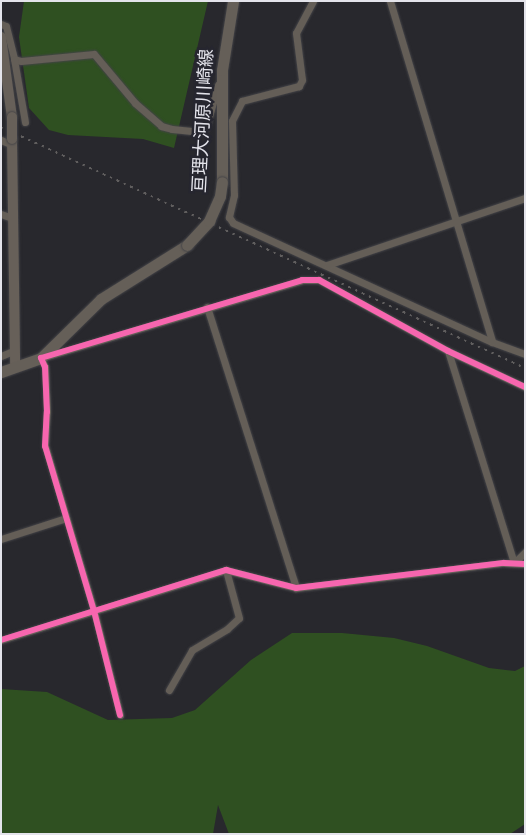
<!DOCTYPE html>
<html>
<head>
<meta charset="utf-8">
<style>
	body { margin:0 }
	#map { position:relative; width:526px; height:835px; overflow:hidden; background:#28282d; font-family:"Alegreya Sans","Noto Sans JP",sans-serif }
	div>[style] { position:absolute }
	.green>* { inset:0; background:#2f5021 }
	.roads { filter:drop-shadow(0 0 1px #434347) drop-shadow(0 0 1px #434347) }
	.street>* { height:7px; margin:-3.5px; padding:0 3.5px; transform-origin:3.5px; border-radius:3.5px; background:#645e57 }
	.secondary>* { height:10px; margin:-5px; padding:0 5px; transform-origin:5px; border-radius:5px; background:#676059 }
	.primary>* { height:11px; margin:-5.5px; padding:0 5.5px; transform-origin:5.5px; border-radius:5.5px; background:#655f58 }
	.rail>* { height:2px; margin-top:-1px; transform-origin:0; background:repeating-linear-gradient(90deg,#605e5e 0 2.5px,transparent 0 7.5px) }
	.bridges { filter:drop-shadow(0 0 1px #434347) drop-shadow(0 0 1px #434347) }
	.secondary-bridge>* { height:10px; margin:-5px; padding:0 5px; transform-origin:5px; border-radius:5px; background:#676059 }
	.primary-bridge>* { height:11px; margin:-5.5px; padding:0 5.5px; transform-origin:5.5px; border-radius:5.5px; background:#655f58 }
	.cycleway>* { height:6px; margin:-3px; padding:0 3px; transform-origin:3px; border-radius:3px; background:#f766af }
	span { translate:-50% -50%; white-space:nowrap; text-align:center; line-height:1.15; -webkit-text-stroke:5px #26262f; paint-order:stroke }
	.street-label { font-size:18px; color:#e4e4eb }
	.frame { position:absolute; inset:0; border:2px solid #e4e4eb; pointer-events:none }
</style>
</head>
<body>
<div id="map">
	<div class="green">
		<i style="clip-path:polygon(24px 1px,208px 1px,174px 148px,143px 139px,68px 135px,49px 130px,29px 108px,19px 37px)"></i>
		<i style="clip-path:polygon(292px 633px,342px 633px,394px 638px,427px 646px,489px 668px,515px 671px,525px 666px,525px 824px,510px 834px,229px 834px,218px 805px,213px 834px,1px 834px,1px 689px,47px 692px,108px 720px,172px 718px,195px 710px,251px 660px)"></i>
	</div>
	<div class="roads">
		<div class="street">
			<i style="left:313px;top:1px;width:36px;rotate:118deg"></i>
			<i style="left:296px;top:33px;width:47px;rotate:82.7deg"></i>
			<i style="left:302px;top:80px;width:7px;rotate:117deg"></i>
			<i style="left:299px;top:86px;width:59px;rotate:165.3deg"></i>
			<i style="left:242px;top:101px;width:22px;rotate:117deg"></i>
			<i style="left:232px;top:121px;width:74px;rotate:88.5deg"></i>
			<i style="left:234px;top:195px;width:23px;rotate:103deg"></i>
			<i style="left:229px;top:217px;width:7px;rotate:56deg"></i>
			<i style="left:233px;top:223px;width:285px;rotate:24.7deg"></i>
			<i style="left:492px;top:342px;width:35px;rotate:20deg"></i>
			<i style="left:390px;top:1px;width:356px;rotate:73.3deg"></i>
			<i style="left:1px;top:24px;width:5px;rotate:22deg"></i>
			<i style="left:6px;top:26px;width:34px;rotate:76deg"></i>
			<i style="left:14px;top:59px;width:7px;rotate:16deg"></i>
			<i style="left:21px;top:61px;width:73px;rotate:-5.5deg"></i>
			<i style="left:94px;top:54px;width:64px;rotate:50.1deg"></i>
			<i style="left:135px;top:103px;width:35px;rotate:41deg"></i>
			<i style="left:161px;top:126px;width:11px;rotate:15deg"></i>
			<i style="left:172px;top:129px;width:27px;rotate:6deg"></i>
			<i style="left:199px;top:132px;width:9px;rotate:-36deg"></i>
			<i style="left:206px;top:127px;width:44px;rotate:-74.1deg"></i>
			<i style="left:14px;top:59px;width:64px;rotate:80.1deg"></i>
			<i style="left:1px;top:140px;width:12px;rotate:24deg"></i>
			<i style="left:1px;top:214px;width:12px;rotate:20deg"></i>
			<i style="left:327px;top:265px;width:209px;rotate:-18.7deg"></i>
			<i style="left:207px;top:307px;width:295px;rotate:72.4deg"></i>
			<i style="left:448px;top:351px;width:222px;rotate:72.7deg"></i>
			<i style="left:1px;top:356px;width:13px;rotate:-23deg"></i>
			<i style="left:1px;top:539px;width:68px;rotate:-17.9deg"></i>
			<i style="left:514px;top:563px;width:16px;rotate:-45deg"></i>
			<i style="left:1px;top:640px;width:236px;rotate:-17.3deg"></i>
			<i style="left:226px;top:570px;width:72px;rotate:14.4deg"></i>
			<i style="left:296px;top:588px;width:209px;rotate:-6.9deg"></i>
			<i style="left:504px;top:563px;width:21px;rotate:3deg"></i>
			<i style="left:169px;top:690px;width:46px;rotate:-60.1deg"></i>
			<i style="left:192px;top:650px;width:41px;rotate:-31deg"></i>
			<i style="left:227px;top:629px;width:16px;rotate:-43deg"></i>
			<i style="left:239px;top:618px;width:50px;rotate:-105.2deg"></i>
			<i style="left:120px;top:715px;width:107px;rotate:-104deg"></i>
			<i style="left:94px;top:611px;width:172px;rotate:-106.5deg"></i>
			<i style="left:45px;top:446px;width:34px;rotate:-87deg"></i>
			<i style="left:47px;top:412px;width:45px;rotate:-92.5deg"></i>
			<i style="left:45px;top:367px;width:10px;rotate:-114deg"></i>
			<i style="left:41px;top:358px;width:272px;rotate:-16.6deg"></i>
			<i style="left:302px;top:280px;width:17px"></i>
			<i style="left:319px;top:280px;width:147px;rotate:28.8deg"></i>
			<i style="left:448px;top:351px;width:85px;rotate:25.1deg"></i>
		</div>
		<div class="secondary">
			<i style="left:1px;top:37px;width:81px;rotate:82.2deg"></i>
			<i style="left:12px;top:139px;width:228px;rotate:89.2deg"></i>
		</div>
		<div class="primary">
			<i style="left:222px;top:182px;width:112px;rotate:-90deg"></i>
			<i style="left:222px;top:70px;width:70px;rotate:-80.9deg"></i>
			<i style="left:1px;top:372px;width:42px;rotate:-19.3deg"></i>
			<i style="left:41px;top:358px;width:84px;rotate:-44.5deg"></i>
			<i style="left:101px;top:299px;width:102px;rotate:-32.1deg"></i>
		</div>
	</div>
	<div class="rail">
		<i style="left:1px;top:127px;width:577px;rotate:24.7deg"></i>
	</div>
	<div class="bridges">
		<div class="secondary-bridge">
			<i style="left:12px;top:117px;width:22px;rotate:90deg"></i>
		</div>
		<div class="primary-bridge">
			<i style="left:187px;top:245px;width:33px;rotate:-47deg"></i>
			<i style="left:209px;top:221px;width:27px;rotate:-66deg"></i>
			<i style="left:220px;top:196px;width:14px;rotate:-82deg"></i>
		</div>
	</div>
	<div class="cycleway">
		<i style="left:1px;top:640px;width:236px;rotate:-17.3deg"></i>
		<i style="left:226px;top:570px;width:72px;rotate:14.4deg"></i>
		<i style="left:296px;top:588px;width:209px;rotate:-6.9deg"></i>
		<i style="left:504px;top:563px;width:21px;rotate:3deg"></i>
		<i style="left:120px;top:715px;width:107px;rotate:-104deg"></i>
		<i style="left:94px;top:611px;width:172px;rotate:-106.5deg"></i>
		<i style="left:45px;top:446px;width:34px;rotate:-87deg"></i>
		<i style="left:47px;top:412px;width:45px;rotate:-92.5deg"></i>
		<i style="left:45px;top:367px;width:10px;rotate:-114deg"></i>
		<i style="left:41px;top:358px;width:272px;rotate:-16.6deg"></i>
		<i style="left:302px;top:280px;width:17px"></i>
		<i style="left:319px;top:280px;width:147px;rotate:28.8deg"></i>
		<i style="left:448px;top:351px;width:85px;rotate:25.1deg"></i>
	</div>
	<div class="street-label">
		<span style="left:204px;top:121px;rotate:-87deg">亘理大河原川崎線</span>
	</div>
	<div class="frame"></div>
</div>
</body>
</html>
